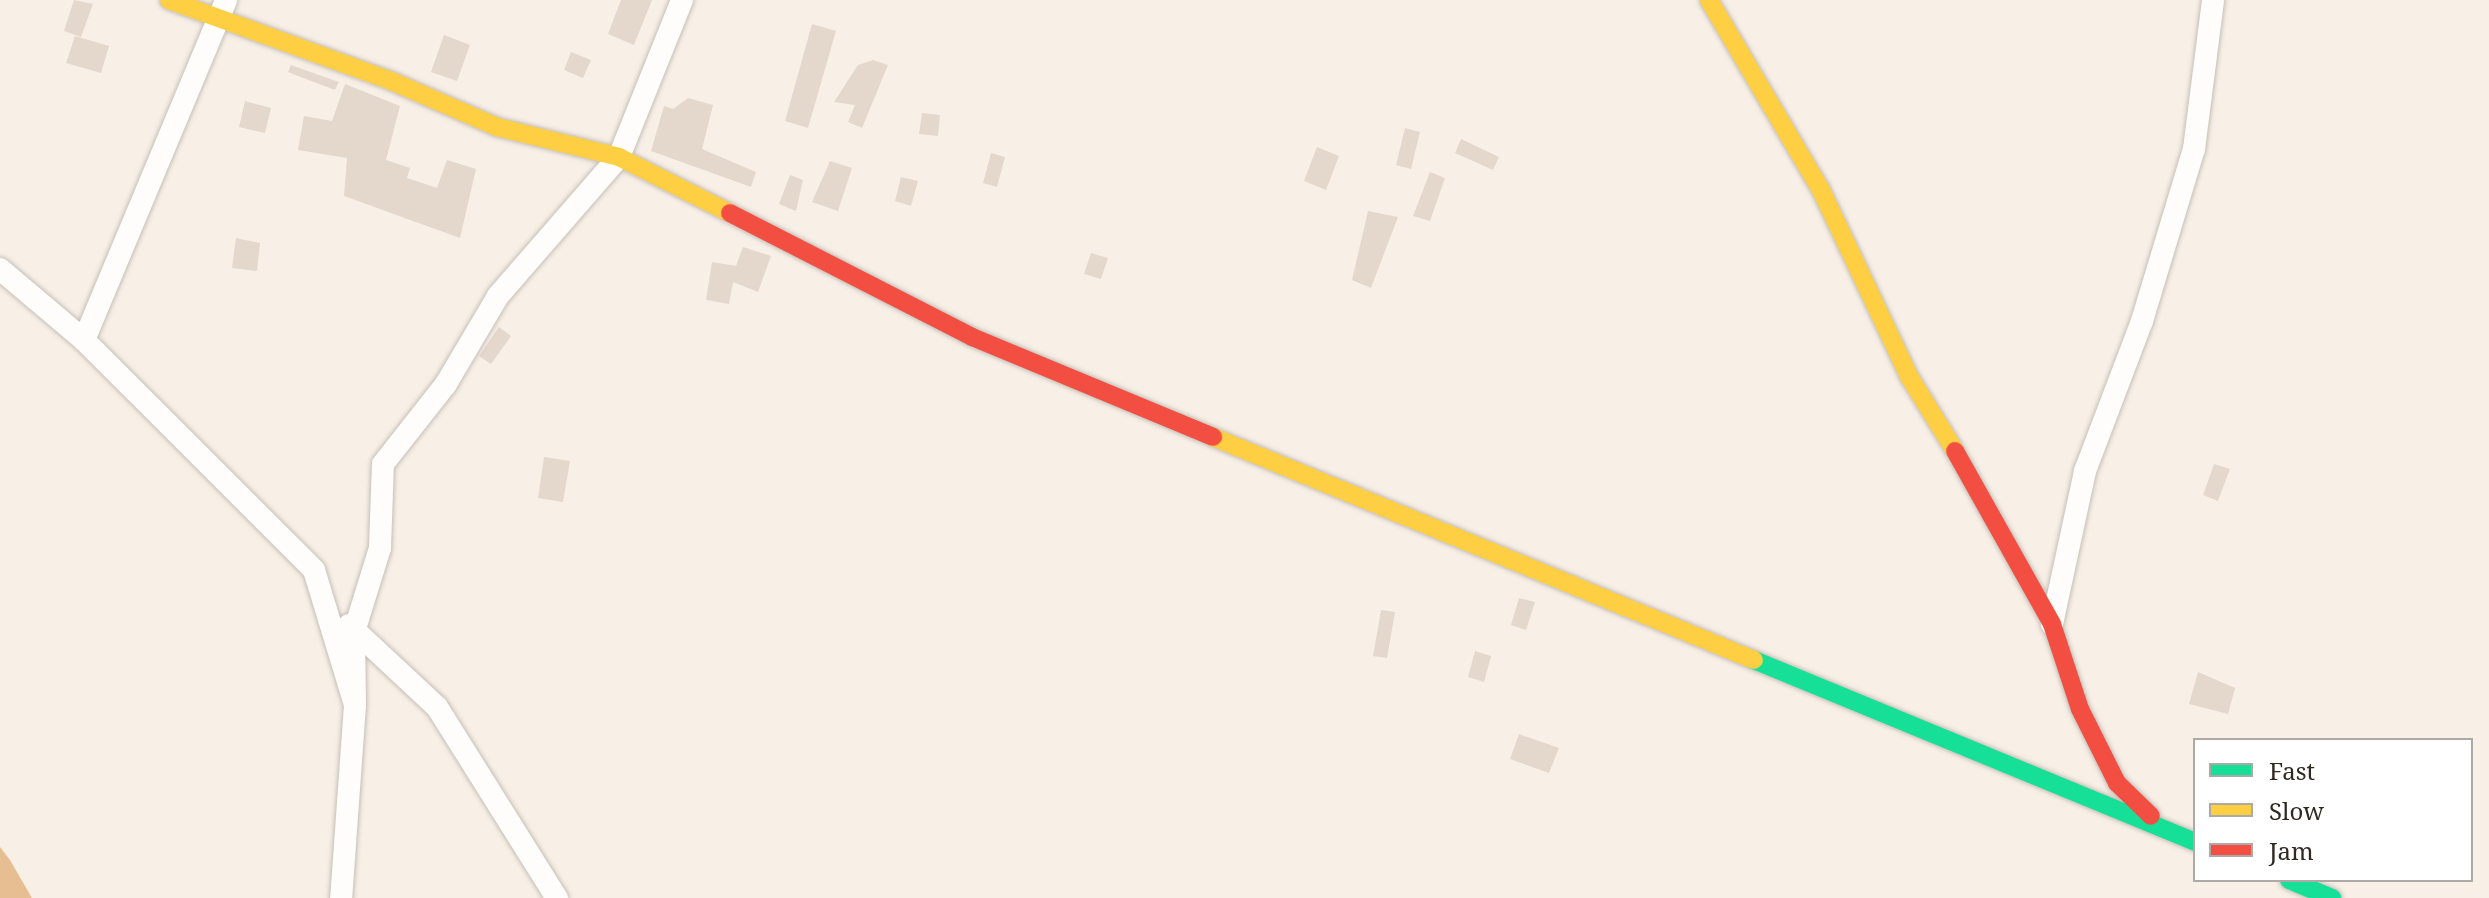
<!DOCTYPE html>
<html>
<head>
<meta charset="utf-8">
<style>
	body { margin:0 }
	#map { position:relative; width:2489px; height:898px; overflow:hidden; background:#f8f0e7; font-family:"Noto Serif",serif }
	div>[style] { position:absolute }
	.water>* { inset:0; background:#e7be91 }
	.building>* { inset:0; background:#e4d7cb }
	.roads { filter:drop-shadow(0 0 2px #c6bfb7) drop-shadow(0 0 2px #c6bfb7) }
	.street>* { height:22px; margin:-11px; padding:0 11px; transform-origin:11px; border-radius:11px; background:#fefdfb }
	.fast>* { height:18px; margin:-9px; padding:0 9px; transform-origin:9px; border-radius:9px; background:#16e098 }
	.slow>* { height:18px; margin:-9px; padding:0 9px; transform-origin:9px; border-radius:9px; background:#ffcf43 }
	.jam>* { height:18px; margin:-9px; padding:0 9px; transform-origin:9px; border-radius:9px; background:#f24e42 }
	span { translate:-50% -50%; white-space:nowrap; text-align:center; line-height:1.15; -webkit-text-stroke:6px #fff; paint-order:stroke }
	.legend { position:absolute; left:2193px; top:738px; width:280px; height:144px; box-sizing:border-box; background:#fff; border:2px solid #aca9a7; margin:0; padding:10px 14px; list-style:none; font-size:24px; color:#302922 }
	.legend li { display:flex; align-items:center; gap:16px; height:40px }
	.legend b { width:40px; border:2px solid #aca9a7 }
</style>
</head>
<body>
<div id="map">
	<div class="water">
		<i style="clip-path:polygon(0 847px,10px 860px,32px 898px,0 898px)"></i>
	</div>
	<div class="building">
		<i style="clip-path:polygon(74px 0,93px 4px,81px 37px,64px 31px)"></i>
		<i style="clip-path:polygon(621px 0,652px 0,634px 45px,608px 34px)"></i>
		<i style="clip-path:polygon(812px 24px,836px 31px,808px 128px,785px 121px)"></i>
		<i style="clip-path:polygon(444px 35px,470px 45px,457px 81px,431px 72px)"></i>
		<i style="clip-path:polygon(75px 36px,109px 46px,101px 73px,66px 63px)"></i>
		<i style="clip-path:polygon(571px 52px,591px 60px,583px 78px,564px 70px)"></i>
		<i style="clip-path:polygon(873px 60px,888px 65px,862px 128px,848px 122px,855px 105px,834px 102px,858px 65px)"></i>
		<i style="clip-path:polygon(291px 65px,339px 82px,335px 90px,288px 72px)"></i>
		<i style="clip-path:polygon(345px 84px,400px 106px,386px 160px,410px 168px,407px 178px,437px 188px,447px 160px,476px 169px,460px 238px,344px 196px,347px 158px,298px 150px,304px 116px,332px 121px)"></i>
		<i style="clip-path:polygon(688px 98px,713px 105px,702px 149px,756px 172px,751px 187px,651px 151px,664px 106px,673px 109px)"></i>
		<i style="clip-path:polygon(245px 101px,271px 108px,265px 133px,239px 127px)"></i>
		<i style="clip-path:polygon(922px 113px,940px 115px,938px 136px,919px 134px)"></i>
		<i style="clip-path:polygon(1405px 128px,1420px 132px,1411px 169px,1396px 165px)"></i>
		<i style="clip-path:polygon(1461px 139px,1499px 157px,1493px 170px,1455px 153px)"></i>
		<i style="clip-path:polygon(1317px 147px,1339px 156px,1326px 190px,1304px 181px)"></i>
		<i style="clip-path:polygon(991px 153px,1005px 157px,997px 187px,983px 183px)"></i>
		<i style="clip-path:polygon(830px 161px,852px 168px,838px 211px,812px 202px)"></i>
		<i style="clip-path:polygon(1430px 172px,1445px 178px,1430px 221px,1413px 216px)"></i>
		<i style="clip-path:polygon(790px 175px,803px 180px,796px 211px,779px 204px)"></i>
		<i style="clip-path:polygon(901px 177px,918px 181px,911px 206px,895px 201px)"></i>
		<i style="clip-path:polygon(1368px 211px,1398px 217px,1371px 288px,1352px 280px)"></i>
		<i style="clip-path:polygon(236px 238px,260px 243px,257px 271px,232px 268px)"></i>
		<i style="clip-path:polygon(743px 247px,771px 256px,758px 292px,733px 282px,729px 304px,706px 300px,712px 262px,736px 266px)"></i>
		<i style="clip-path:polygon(1091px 253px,1108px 258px,1101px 279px,1084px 274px)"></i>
		<i style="clip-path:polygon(499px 327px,511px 336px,491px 364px,479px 356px)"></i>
		<i style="clip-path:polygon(544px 457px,570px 461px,563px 502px,538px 498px)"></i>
		<i style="clip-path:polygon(2214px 464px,2230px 469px,2218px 501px,2203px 495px)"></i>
		<i style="clip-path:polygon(1519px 598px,1535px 602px,1526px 630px,1511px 625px)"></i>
		<i style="clip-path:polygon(1381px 610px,1395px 612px,1387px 658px,1373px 656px)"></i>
		<i style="clip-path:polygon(1475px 651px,1491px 656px,1484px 682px,1468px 677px)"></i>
		<i style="clip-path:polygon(2198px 672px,2235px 688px,2228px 714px,2189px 704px)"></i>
		<i style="clip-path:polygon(1519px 734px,1559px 748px,1549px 773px,1510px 759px)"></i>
	</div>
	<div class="roads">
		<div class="street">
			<i style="left:0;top:269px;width:110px;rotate:40.2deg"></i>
			<i style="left:84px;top:340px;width:325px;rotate:45deg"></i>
			<i style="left:314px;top:570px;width:141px;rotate:73.1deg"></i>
			<i style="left:355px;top:705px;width:194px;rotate:94.1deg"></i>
			<i style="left:84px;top:340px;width:368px;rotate:-67.3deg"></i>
			<i style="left:2052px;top:624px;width:157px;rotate:-77.8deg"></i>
			<i style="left:2085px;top:471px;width:160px;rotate:-69.2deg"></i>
			<i style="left:2142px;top:321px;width:180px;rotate:-73.2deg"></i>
			<i style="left:2194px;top:149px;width:150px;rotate:-82.7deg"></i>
			<i style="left:349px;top:625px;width:120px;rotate:43deg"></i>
			<i style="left:437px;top:707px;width:226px;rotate:57.9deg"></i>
			<i style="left:355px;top:705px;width:73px;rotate:-90.8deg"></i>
			<i style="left:354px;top:632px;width:88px;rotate:-72.8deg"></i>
			<i style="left:380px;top:548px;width:84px;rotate:-88deg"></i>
			<i style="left:383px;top:464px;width:102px;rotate:-51.8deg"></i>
			<i style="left:446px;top:384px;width:102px;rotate:-59.4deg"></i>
			<i style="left:498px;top:296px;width:184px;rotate:-49deg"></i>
			<i style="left:619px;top:157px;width:169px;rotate:-68.1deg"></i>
		</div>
		<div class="fast">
			<i style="left:1754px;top:660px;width:477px;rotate:22.4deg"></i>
			<i style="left:2289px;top:880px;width:47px;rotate:22.7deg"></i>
		</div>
		<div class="slow">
			<i style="left:169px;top:0;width:234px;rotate:20deg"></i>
			<i style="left:389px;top:80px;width:118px;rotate:23.5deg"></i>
			<i style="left:497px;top:127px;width:126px;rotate:13.8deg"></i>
			<i style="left:619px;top:157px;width:124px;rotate:26.8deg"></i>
			<i style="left:1709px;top:0;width:221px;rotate:59.5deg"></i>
			<i style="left:1821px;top:190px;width:208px;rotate:64.7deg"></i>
			<i style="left:1910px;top:378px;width:86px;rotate:58.3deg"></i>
			<i style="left:1213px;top:437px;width:585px;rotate:22.4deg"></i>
		</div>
		<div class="jam">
			<i style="left:730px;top:213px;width:272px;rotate:27.1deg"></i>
			<i style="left:972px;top:337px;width:261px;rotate:22.5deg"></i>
			<i style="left:1955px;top:451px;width:198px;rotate:60.7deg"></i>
			<i style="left:2052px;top:624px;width:89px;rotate:71.8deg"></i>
			<i style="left:2080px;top:709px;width:83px;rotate:63.4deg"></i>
			<i style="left:2117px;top:783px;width:47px;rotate:44.1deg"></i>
		</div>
	</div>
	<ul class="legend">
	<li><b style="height:10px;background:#16e098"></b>Fast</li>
	<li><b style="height:10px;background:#ffcf43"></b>Slow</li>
	<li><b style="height:10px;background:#f24e42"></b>Jam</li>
	</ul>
</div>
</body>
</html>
